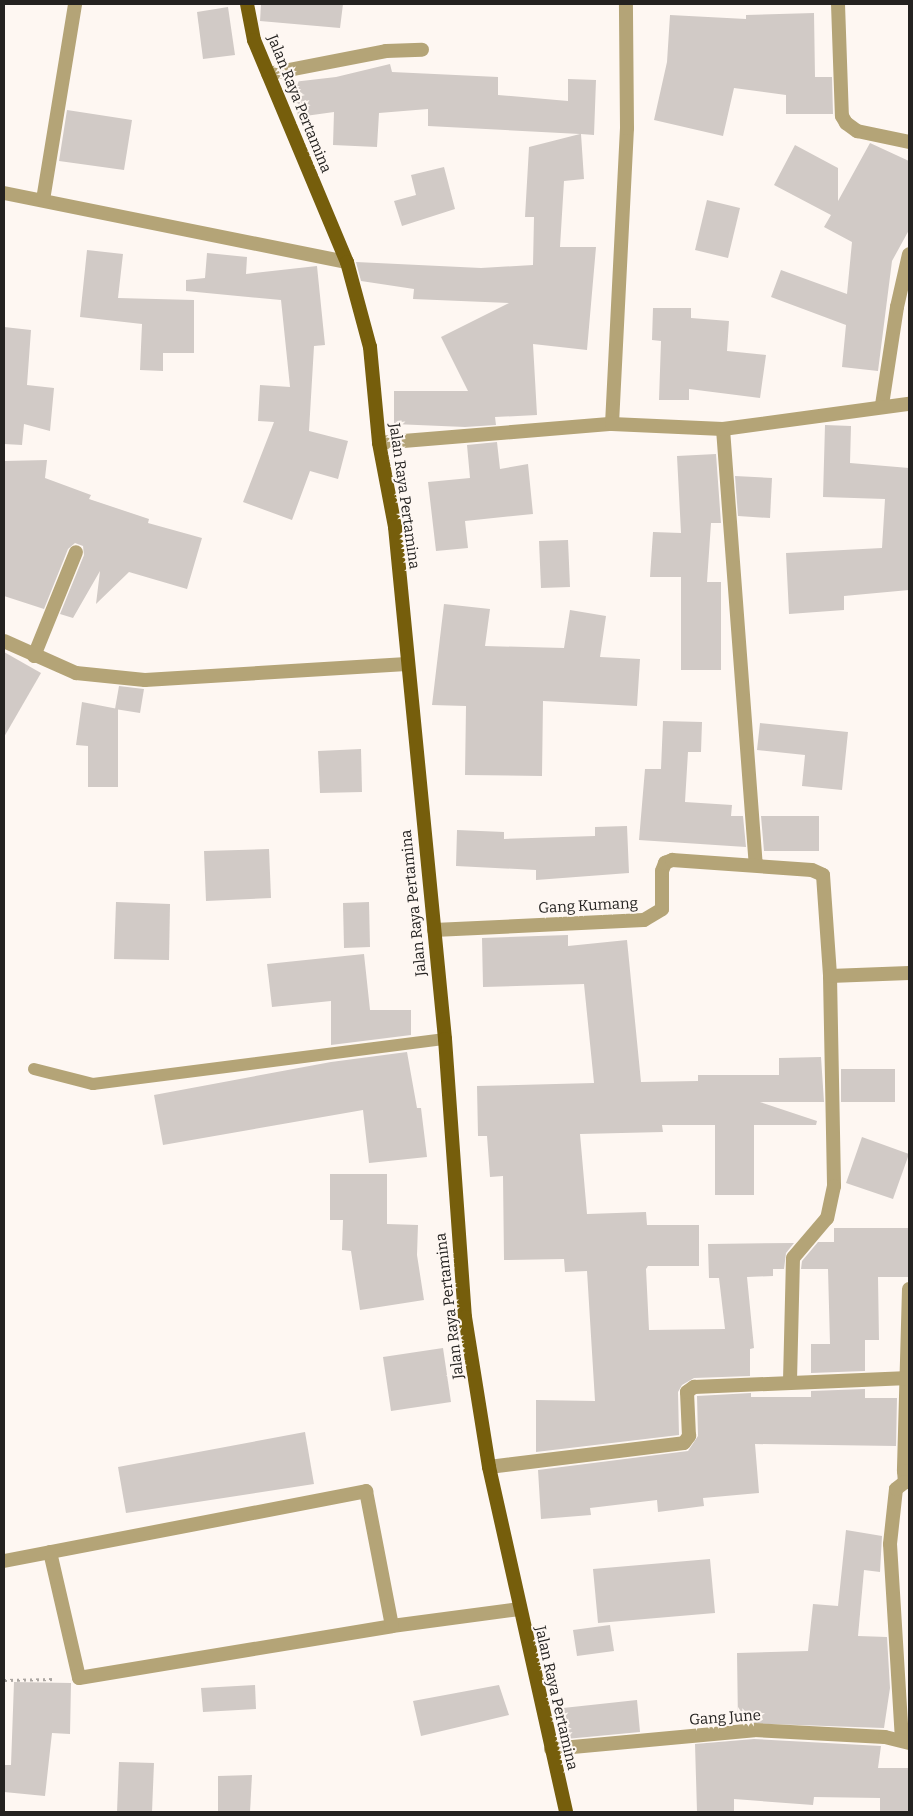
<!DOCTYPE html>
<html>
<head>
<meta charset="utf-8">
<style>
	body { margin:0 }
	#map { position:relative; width:913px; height:1816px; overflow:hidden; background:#fef7f2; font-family:Bitter,serif }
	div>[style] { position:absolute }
	.building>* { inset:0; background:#d1cac6 }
	.path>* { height:3px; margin-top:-1.5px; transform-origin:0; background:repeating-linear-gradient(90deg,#aba6a2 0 2.5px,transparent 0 6.5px) }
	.service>* { height:12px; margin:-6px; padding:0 6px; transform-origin:6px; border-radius:6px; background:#b4a477 }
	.minor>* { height:14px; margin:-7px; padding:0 7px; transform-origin:7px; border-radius:7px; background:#b4a477 }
	.primary>* { height:14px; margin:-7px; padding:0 7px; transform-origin:7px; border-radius:7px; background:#765e0c }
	span { translate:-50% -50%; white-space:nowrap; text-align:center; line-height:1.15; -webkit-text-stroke:4px #fef7f2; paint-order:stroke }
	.street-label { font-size:15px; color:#242220 }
	.frame { position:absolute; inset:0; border:5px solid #242220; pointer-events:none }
</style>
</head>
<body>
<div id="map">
	<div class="building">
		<i style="clip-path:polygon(261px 4px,343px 4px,340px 28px,260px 21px)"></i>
		<i style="clip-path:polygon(228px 7px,235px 55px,203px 59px,197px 12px)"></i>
		<i style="clip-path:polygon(814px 13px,815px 77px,832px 77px,833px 114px,786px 114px,786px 95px,734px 88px,723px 136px,654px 120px,667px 62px,670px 15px,746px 19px,746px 15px)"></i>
		<i style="clip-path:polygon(390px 64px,392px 72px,498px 77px,498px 95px,568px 101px,568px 79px,596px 80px,594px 135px,581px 134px,584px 179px,564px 181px,560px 247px,596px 247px,587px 350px,533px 344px,537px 415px,495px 417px,496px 425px,465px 427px,394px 424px,394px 391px,468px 391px,441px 337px,509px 303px,413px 299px,414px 289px,361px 281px,356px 262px,481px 268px,533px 265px,534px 217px,525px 217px,529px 147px,580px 134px,428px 126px,428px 109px,379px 113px,377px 147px,333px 145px,334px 112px,298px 117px,293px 82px,336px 77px)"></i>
		<i style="clip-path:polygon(67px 110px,132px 120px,124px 170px,59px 161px)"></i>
		<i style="clip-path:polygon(870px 143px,909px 161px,909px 230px,892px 261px,878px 371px,842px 367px,846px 325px,771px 297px,781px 270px,847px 294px,852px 242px,824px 227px,831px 215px,774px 185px,795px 145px,838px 168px,838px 201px)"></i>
		<i style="clip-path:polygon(444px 167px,455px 209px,402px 226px,394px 201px,416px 195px,411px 175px)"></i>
		<i style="clip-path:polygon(707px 200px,740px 208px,728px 258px,695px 250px)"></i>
		<i style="clip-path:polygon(87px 250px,123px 254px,118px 298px,194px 300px,194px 353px,163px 353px,163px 371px,140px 370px,142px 324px,80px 317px)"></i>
		<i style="clip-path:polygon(207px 253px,247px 257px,246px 274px,317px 266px,325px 345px,314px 346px,309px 431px,348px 441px,338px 479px,310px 471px,292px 520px,243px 502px,274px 422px,258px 421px,260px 385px,290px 387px,281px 300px,186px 291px,186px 280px,205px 278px)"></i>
		<i style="clip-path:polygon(653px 308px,691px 308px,691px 318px,729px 321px,727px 351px,766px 355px,760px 398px,689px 389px,689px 400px,659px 400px,661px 341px,652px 340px)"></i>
		<i style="clip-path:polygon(4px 327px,31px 330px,27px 385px,54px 388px,50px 431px,24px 424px,22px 445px,4px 444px)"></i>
		<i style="clip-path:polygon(825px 425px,851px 426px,850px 463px,909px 468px,909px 590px,844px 596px,844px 610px,789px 614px,786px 553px,882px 548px,885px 499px,823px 497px)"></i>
		<i style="clip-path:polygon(497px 442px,500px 469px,528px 464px,533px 514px,465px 521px,468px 548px,436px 551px,428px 482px,470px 478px,467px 445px)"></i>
		<i style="clip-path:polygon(716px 454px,721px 523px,711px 523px,707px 582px,721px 582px,721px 670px,681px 670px,681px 577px,650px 577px,653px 532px,681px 533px,677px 456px)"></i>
		<i style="clip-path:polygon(47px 460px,45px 478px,91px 495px,89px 499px,149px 519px,148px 523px,202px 538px,187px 589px,129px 572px,96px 604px,100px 571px,73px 618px,60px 614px,84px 555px,83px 546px,75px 543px,68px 549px,44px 609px,4px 596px,4px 461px)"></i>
		<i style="clip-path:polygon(735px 476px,772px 478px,770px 518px,738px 516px)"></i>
		<i style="clip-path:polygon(568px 540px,570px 587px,541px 588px,539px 541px)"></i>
		<i style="clip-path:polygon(444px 604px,490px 609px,485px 646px,564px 648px,570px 610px,606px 616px,600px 657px,640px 659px,637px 706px,543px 701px,542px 776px,465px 775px,466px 706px,432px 705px)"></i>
		<i style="clip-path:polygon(4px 652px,41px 673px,4px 737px)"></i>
		<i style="clip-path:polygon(119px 686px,144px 689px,140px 713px,115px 709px)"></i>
		<i style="clip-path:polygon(82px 702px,118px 709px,118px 787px,88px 787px,88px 746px,76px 745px)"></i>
		<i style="clip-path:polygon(663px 721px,702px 722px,701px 752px,688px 752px,685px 802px,732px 805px,731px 816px,743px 816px,746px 847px,639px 840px,645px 769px,661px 769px)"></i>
		<i style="clip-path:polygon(760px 723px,848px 732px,842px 790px,802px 786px,805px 755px,757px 750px)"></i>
		<i style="clip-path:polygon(361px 749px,362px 792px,320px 793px,318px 751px)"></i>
		<i style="clip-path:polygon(761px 816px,819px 816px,819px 851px,764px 851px)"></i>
		<i style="clip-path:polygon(627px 826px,629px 873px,536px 880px,536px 870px,456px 866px,457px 830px,504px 832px,504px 839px,595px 836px,595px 827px)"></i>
		<i style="clip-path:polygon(269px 849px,271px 898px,206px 901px,204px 851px)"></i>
		<i style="clip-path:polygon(116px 902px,170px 904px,169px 960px,114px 959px)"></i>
		<i style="clip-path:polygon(369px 902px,370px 947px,344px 948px,343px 903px)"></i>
		<i style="clip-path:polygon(568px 935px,568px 946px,627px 940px,641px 1082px,698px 1081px,698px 1075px,779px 1075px,779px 1058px,821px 1057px,824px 1102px,760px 1102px,817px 1121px,816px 1125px,754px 1125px,754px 1195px,715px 1195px,715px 1125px,662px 1125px,663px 1132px,580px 1134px,587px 1214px,646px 1212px,647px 1225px,699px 1225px,699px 1266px,648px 1266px,646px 1269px,649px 1330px,725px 1329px,719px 1278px,709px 1278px,708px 1244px,794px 1243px,786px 1253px,784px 1269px,773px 1269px,773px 1276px,747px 1277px,754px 1348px,750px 1349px,750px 1376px,694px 1378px,682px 1385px,678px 1392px,679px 1435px,536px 1452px,536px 1400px,595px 1401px,587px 1271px,565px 1272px,564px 1259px,504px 1260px,503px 1176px,490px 1177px,487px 1136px,478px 1136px,477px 1086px,594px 1083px,584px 984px,483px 987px,482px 938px)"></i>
		<i style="clip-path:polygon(364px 954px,370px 1010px,411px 1010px,411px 1035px,331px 1045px,331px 1001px,272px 1007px,267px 964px)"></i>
		<i style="clip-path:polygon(407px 1052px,417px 1108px,421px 1108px,427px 1157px,369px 1163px,363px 1110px,163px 1145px,154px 1095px,331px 1062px)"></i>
		<i style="clip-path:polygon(841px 1069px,895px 1069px,895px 1102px,841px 1102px)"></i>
		<i style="clip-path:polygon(862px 1137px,909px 1154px,893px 1199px,846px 1183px)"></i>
		<i style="clip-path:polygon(330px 1174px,387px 1174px,387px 1224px,418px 1225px,417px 1255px,424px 1300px,360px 1310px,351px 1251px,342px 1250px,343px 1220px,330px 1220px)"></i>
		<i style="clip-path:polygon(834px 1228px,909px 1228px,909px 1277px,878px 1277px,879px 1340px,865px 1340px,865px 1371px,811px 1373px,811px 1344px,830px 1344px,828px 1269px,801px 1269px,802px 1261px,818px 1242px,834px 1242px)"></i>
		<i style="clip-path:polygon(443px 1348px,451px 1402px,391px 1411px,383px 1357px)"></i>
		<i style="clip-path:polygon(865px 1389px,865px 1398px,897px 1398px,896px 1446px,755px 1444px,759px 1493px,703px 1498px,704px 1506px,658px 1512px,657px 1500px,590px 1508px,591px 1515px,541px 1519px,538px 1470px,688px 1451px,698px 1436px,697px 1396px,751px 1393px,751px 1397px,811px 1397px,811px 1391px)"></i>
		<i style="clip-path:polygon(305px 1432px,314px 1484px,126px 1513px,118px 1467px)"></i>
		<i style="clip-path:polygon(846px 1530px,882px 1536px,880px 1572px,864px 1570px,858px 1636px,887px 1637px,890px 1688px,884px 1728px,738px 1723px,737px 1653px,808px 1651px,813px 1604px,838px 1606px)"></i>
		<i style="clip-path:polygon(710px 1559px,715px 1613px,598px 1623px,593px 1569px)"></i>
		<i style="clip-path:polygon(610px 1625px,614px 1651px,577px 1656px,573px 1630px)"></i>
		<i style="clip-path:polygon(14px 1682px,71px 1683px,70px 1734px,52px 1733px,45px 1796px,4px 1792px,4px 1765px,11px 1765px)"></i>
		<i style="clip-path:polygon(255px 1685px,256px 1709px,203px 1712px,201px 1688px)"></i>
		<i style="clip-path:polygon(499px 1685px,509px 1715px,421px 1736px,413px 1701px)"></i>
		<i style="clip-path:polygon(637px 1700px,640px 1732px,566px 1739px,563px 1708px)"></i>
		<i style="clip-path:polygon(754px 1739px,881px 1746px,878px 1768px,909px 1768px,909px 1812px,880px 1812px,880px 1798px,814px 1797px,813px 1805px,734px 1799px,734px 1812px,697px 1812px,695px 1744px)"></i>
		<i style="clip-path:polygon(119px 1762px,154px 1763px,152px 1812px,117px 1812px)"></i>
		<i style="clip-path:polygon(252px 1775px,250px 1812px,218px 1812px,218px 1776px)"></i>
	</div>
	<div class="path">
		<i style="left:4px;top:1680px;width:52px;rotate:-1.1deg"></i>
	</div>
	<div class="service">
		<i style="left:34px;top:1069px;width:61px;rotate:14.3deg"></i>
		<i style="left:93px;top:1084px;width:355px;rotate:-7.3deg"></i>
	</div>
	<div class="minor">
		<i style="left:838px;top:4px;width:112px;rotate:88deg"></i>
		<i style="left:842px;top:116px;width:8px;rotate:60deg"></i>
		<i style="left:846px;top:123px;width:14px;rotate:36deg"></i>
		<i style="left:857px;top:131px;width:53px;rotate:11.9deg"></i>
		<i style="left:268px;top:74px;width:120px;rotate:-11deg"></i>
		<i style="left:386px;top:51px;width:36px;rotate:-2deg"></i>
		<i style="left:4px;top:193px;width:350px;rotate:11.4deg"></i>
		<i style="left:43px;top:200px;width:199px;rotate:-80.7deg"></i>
		<i style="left:882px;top:405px;width:99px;rotate:-81.3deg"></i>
		<i style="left:897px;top:307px;width:54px;rotate:-77.2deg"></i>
		<i style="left:612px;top:424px;width:296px;rotate:-87.1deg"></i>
		<i style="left:627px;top:128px;width:124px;rotate:-90.5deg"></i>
		<i style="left:723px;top:429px;width:437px;rotate:85.7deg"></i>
		<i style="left:379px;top:443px;width:234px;rotate:-4.7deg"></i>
		<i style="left:612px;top:424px;width:111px;rotate:2.6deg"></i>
		<i style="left:723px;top:429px;width:188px;rotate:-7.7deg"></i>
		<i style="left:4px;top:641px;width:79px;rotate:24deg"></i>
		<i style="left:76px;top:673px;width:69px;rotate:5.8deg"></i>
		<i style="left:145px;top:680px;width:262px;rotate:-3.5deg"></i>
		<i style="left:34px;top:656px;width:112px;rotate:-68deg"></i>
		<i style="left:434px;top:930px;width:210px;rotate:-2.7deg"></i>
		<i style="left:644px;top:920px;width:21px;rotate:-31deg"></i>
		<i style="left:662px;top:909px;width:38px;rotate:-90deg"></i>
		<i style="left:662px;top:871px;width:9px;rotate:-69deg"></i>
		<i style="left:665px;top:863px;width:8px;rotate:-23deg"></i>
		<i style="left:672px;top:860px;width:140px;rotate:4.1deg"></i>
		<i style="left:812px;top:870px;width:12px;rotate:24deg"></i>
		<i style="left:823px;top:875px;width:101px;rotate:86deg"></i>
		<i style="left:830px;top:976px;width:210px;rotate:88.9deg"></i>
		<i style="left:834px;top:1186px;width:33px;rotate:102deg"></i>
		<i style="left:827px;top:1218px;width:52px;rotate:130.4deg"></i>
		<i style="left:793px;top:1258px;width:124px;rotate:91.4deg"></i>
		<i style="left:830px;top:976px;width:79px;rotate:-2.2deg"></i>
		<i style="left:909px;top:1289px;width:182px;rotate:91.6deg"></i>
		<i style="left:904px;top:1471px;width:11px;rotate:85deg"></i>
		<i style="left:905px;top:1482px;width:4px"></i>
		<i style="left:489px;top:1467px;width:196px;rotate:-7deg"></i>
		<i style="left:684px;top:1443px;width:9px;rotate:-54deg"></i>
		<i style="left:689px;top:1436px;width:44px;rotate:-92.6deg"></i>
		<i style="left:687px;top:1392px;width:9px;rotate:-36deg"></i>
		<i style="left:694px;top:1387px;width:215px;rotate:-2.4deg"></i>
		<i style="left:50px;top:1552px;width:129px;rotate:77deg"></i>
		<i style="left:79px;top:1678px;width:317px;rotate:-9.4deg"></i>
		<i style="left:392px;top:1626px;width:129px;rotate:-7.6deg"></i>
		<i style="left:4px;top:1561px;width:369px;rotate:-10.9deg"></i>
		<i style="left:366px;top:1491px;width:137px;rotate:79.1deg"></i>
		<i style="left:902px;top:1740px;width:196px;rotate:-93.5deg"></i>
		<i style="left:890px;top:1544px;width:55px;rotate:-83.8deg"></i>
		<i style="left:896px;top:1489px;width:11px;rotate:-38deg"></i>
		<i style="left:551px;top:1749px;width:204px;rotate:-5.3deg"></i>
		<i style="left:754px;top:1730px;width:131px;rotate:3.1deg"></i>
		<i style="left:885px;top:1737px;width:25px;rotate:14deg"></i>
	</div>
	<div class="primary">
		<i style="left:247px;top:4px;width:37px;rotate:79deg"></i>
		<i style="left:254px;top:40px;width:241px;rotate:67.3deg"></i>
		<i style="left:347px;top:262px;width:88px;rotate:74.9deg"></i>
		<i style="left:370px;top:347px;width:96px;rotate:84.6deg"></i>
		<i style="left:379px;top:443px;width:86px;rotate:79.2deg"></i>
		<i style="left:395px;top:527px;width:514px;rotate:84.42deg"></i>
		<i style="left:445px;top:1039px;width:279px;rotate:85.9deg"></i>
		<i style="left:465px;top:1317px;width:152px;rotate:80.9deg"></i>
		<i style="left:489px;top:1467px;width:353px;rotate:77.4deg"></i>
	</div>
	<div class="street-label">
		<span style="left:299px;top:104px;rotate:68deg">Jalan Raya Pertamina</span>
		<span style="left:404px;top:496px;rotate:82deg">Jalan Raya Pertamina</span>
		<span style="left:414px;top:903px;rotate:-96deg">Jalan Raya Pertamina</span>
		<span style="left:588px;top:906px;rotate:-3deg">Gang Kumang</span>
		<span style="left:450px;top:1306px;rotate:-97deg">Jalan Raya Pertamina</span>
		<span style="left:556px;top:1698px;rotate:77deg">Jalan Raya Pertamina</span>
		<span style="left:725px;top:1718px;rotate:-4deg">Gang June</span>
	</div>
	<div class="frame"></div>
</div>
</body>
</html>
